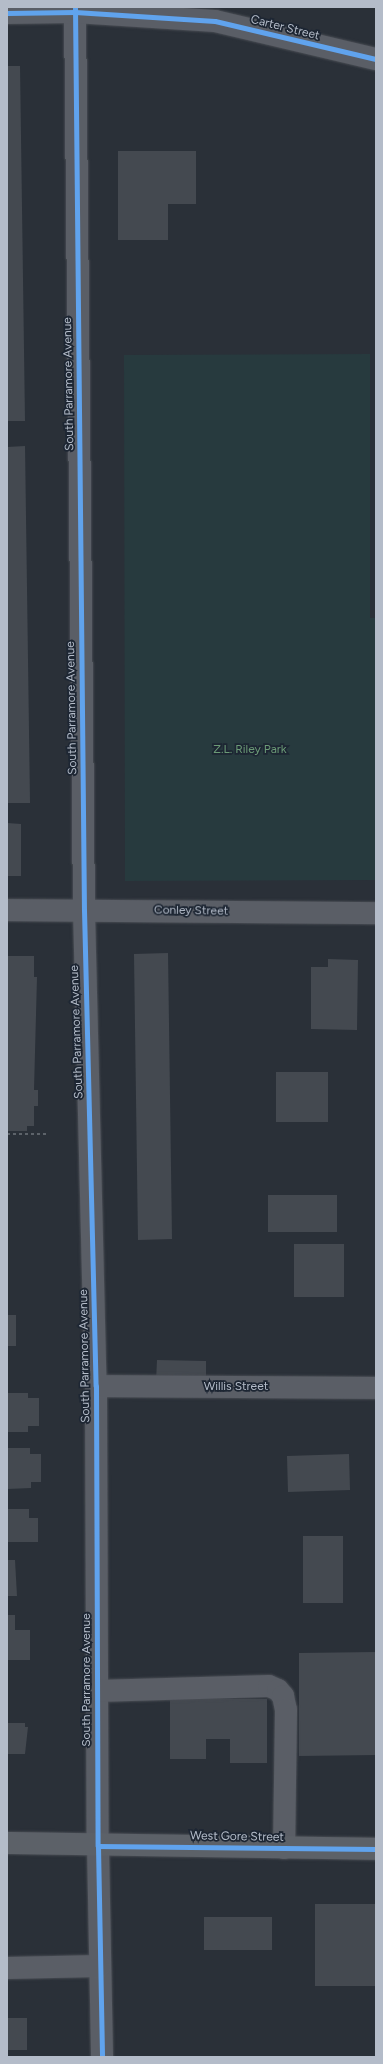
<!DOCTYPE html>
<html>
<head>
<meta charset="utf-8">
<style>
	body { margin:0 }
	#map { position:relative; width:383px; height:2064px; overflow:hidden; background:#2a3038; font-family:Figtree,sans-serif }
	div>[style] { position:absolute }
	.green>* { inset:0; background:#273a3e }
	.building>* { inset:0; background:#444950 }
	.path>* { height:2.5px; margin-top:-1.25px; transform-origin:0; background:repeating-linear-gradient(90deg,#5d636a 0 3px,transparent 0 6px) }
	.roads { filter:drop-shadow(0 0 1px #484c53) drop-shadow(0 0 1px #484c53) }
	.minor>* { height:22px; margin:-11px; padding:0 11px; transform-origin:11px; border-radius:11px; background:#5a5e66 }
	.major>* { height:22px; margin:-11px; padding:0 11px; transform-origin:11px; border-radius:11px; background:#5c6168 }
	.cycleway>* { height:5px; margin:-2.5px; padding:0 2.5px; transform-origin:2.5px; border-radius:2.5px; background:#60a3ed }
	span { translate:-50% -50%; white-space:nowrap; text-align:center; line-height:1.15; -webkit-text-stroke:3.5px #1d2633; paint-order:stroke }
	.street-label { font-size:12px; color:#b4bcc9 }
	.park-label { font-size:12px; color:#6b9a76 }
	.frame { position:absolute; inset:0; border:8px solid #b4bcc9; pointer-events:none }
</style>
</head>
<body>
<div id="map">
	<div class="green">
		<i style="clip-path:polygon(370px 354px,370px 618px,376px 618px,376px 880px,125px 881px,124px 355px)"></i>
	</div>
	<div class="building">
		<i style="clip-path:polygon(7px 66px,20px 66px,25px 421px,7px 421px)"></i>
		<i style="clip-path:polygon(118px 151px,196px 151px,196px 204px,168px 204px,168px 240px,118px 240px)"></i>
		<i style="clip-path:polygon(25px 446px,30px 803px,7px 803px,7px 447px)"></i>
		<i style="clip-path:polygon(7px 823px,21px 824px,21px 876px,7px 876px)"></i>
		<i style="clip-path:polygon(168px 953px,172px 1239px,138px 1240px,134px 954px)"></i>
		<i style="clip-path:polygon(7px 956px,34px 956px,34px 977px,37px 977px,34px 1090px,38px 1090px,38px 1106px,34px 1106px,34px 1126px,27px 1126px,27px 1131px,7px 1131px)"></i>
		<i style="clip-path:polygon(328px 959px,358px 960px,357px 1030px,311px 1029px,311px 967px,328px 967px)"></i>
		<i style="clip-path:polygon(276px 1072px,328px 1072px,328px 1122px,276px 1122px)"></i>
		<i style="clip-path:polygon(268px 1195px,337px 1195px,337px 1232px,268px 1232px)"></i>
		<i style="clip-path:polygon(294px 1244px,344px 1244px,344px 1297px,294px 1297px)"></i>
		<i style="clip-path:polygon(7px 1315px,16px 1315px,16px 1346px,7px 1346px)"></i>
		<i style="clip-path:polygon(157px 1360px,206px 1361px,206px 1383px,156px 1382px)"></i>
		<i style="clip-path:polygon(7px 1393px,28px 1393px,28px 1398px,39px 1398px,39px 1426px,28px 1426px,28px 1432px,7px 1432px)"></i>
		<i style="clip-path:polygon(7px 1448px,30px 1448px,30px 1454px,41px 1454px,41px 1482px,31px 1482px,31px 1488px,7px 1489px)"></i>
		<i style="clip-path:polygon(349px 1454px,350px 1490px,288px 1492px,287px 1456px)"></i>
		<i style="clip-path:polygon(7px 1509px,29px 1509px,29px 1518px,38px 1518px,38px 1542px,7px 1542px)"></i>
		<i style="clip-path:polygon(303px 1536px,343px 1536px,343px 1603px,303px 1603px)"></i>
		<i style="clip-path:polygon(7px 1560px,15px 1560px,17px 1596px,7px 1596px)"></i>
		<i style="clip-path:polygon(7px 1615px,15px 1615px,15px 1630px,30px 1630px,30px 1660px,7px 1660px)"></i>
		<i style="clip-path:polygon(376px 1652px,376px 1755px,299px 1756px,299px 1653px)"></i>
		<i style="clip-path:polygon(170px 1699px,267px 1699px,267px 1763px,230px 1763px,230px 1739px,206px 1739px,206px 1759px,170px 1759px)"></i>
		<i style="clip-path:polygon(7px 1723px,25px 1723px,25px 1727px,28px 1727px,25px 1754px,7px 1754px)"></i>
		<i style="clip-path:polygon(315px 1904px,376px 1904px,376px 1986px,315px 1986px)"></i>
		<i style="clip-path:polygon(204px 1917px,272px 1917px,272px 1950px,204px 1950px)"></i>
		<i style="clip-path:polygon(7px 2018px,27px 2018px,27px 2050px,7px 2050px)"></i>
	</div>
	<div class="path">
		<i style="left:7px;top:1134px;width:41px"></i>
	</div>
	<div class="roads">
		<div class="minor">
			<i style="left:75px;top:7px;width:903px;rotate:89.43deg"></i>
			<i style="left:84px;top:910px;width:476px;rotate:88.6deg"></i>
			<i style="left:96px;top:1386px;width:460px;rotate:89.8deg"></i>
			<i style="left:98px;top:1846px;width:211px;rotate:88.9deg"></i>
			<i style="left:7px;top:13px;width:68px;rotate:-0.8deg"></i>
			<i style="left:75px;top:12px;width:140px;rotate:3.7deg"></i>
			<i style="left:215px;top:21px;width:165px;rotate:13.3deg"></i>
			<i style="left:7px;top:910px;width:369px;rotate:0.5deg"></i>
			<i style="left:96px;top:1386px;width:280px;rotate:0.4deg"></i>
			<i style="left:97px;top:1691px;width:172px;rotate:-1.7deg"></i>
			<i style="left:269px;top:1686px;width:10px;rotate:24deg"></i>
			<i style="left:278px;top:1690px;width:8px;rotate:50deg"></i>
			<i style="left:283px;top:1696px;width:14px;rotate:78deg"></i>
			<i style="left:286px;top:1710px;width:138px;rotate:90.8deg"></i>
			<i style="left:7px;top:1968px;width:93px;rotate:-1.2deg"></i>
		</div>
		<div class="major">
			<i style="left:7px;top:1843px;width:369px;rotate:0.9deg"></i>
		</div>
	</div>
	<div class="cycleway">
		<i style="left:75px;top:7px;width:903px;rotate:89.43deg"></i>
		<i style="left:84px;top:910px;width:476px;rotate:88.6deg"></i>
		<i style="left:96px;top:1386px;width:460px;rotate:89.8deg"></i>
		<i style="left:98px;top:1846px;width:211px;rotate:88.9deg"></i>
		<i style="left:7px;top:13px;width:68px;rotate:-0.8deg"></i>
		<i style="left:75px;top:12px;width:140px;rotate:3.7deg"></i>
		<i style="left:215px;top:21px;width:165px;rotate:13.3deg"></i>
		<i style="left:98px;top:1846px;width:278px;rotate:0.6deg"></i>
	</div>
	<div class="street-label">
		<span style="left:285px;top:28px;rotate:14deg">Carter Street</span>
		<span style="left:69px;top:384px;rotate:-91deg">South Parramore Avenue</span>
		<span style="left:72px;top:708px;rotate:-91deg">South Parramore Avenue</span>
		<span style="left:191px;top:911px;rotate:1deg">Conley Street</span>
		<span style="left:77px;top:1032px;rotate:-92deg">South Parramore Avenue</span>
		<span style="left:85px;top:1356px;rotate:-91deg">South Parramore Avenue</span>
		<span style="left:236px;top:1387px">Willis Street</span>
		<span style="left:87px;top:1680px;rotate:-90deg">South Parramore Avenue</span>
		<span style="left:237px;top:1837px;rotate:1deg">West Gore Street</span>
	</div>
	<div class="park-label">
		<span style="left:250px;top:750px">Z.L. Riley Park</span>
	</div>
	<div class="frame"></div>
</div>
</body>
</html>
